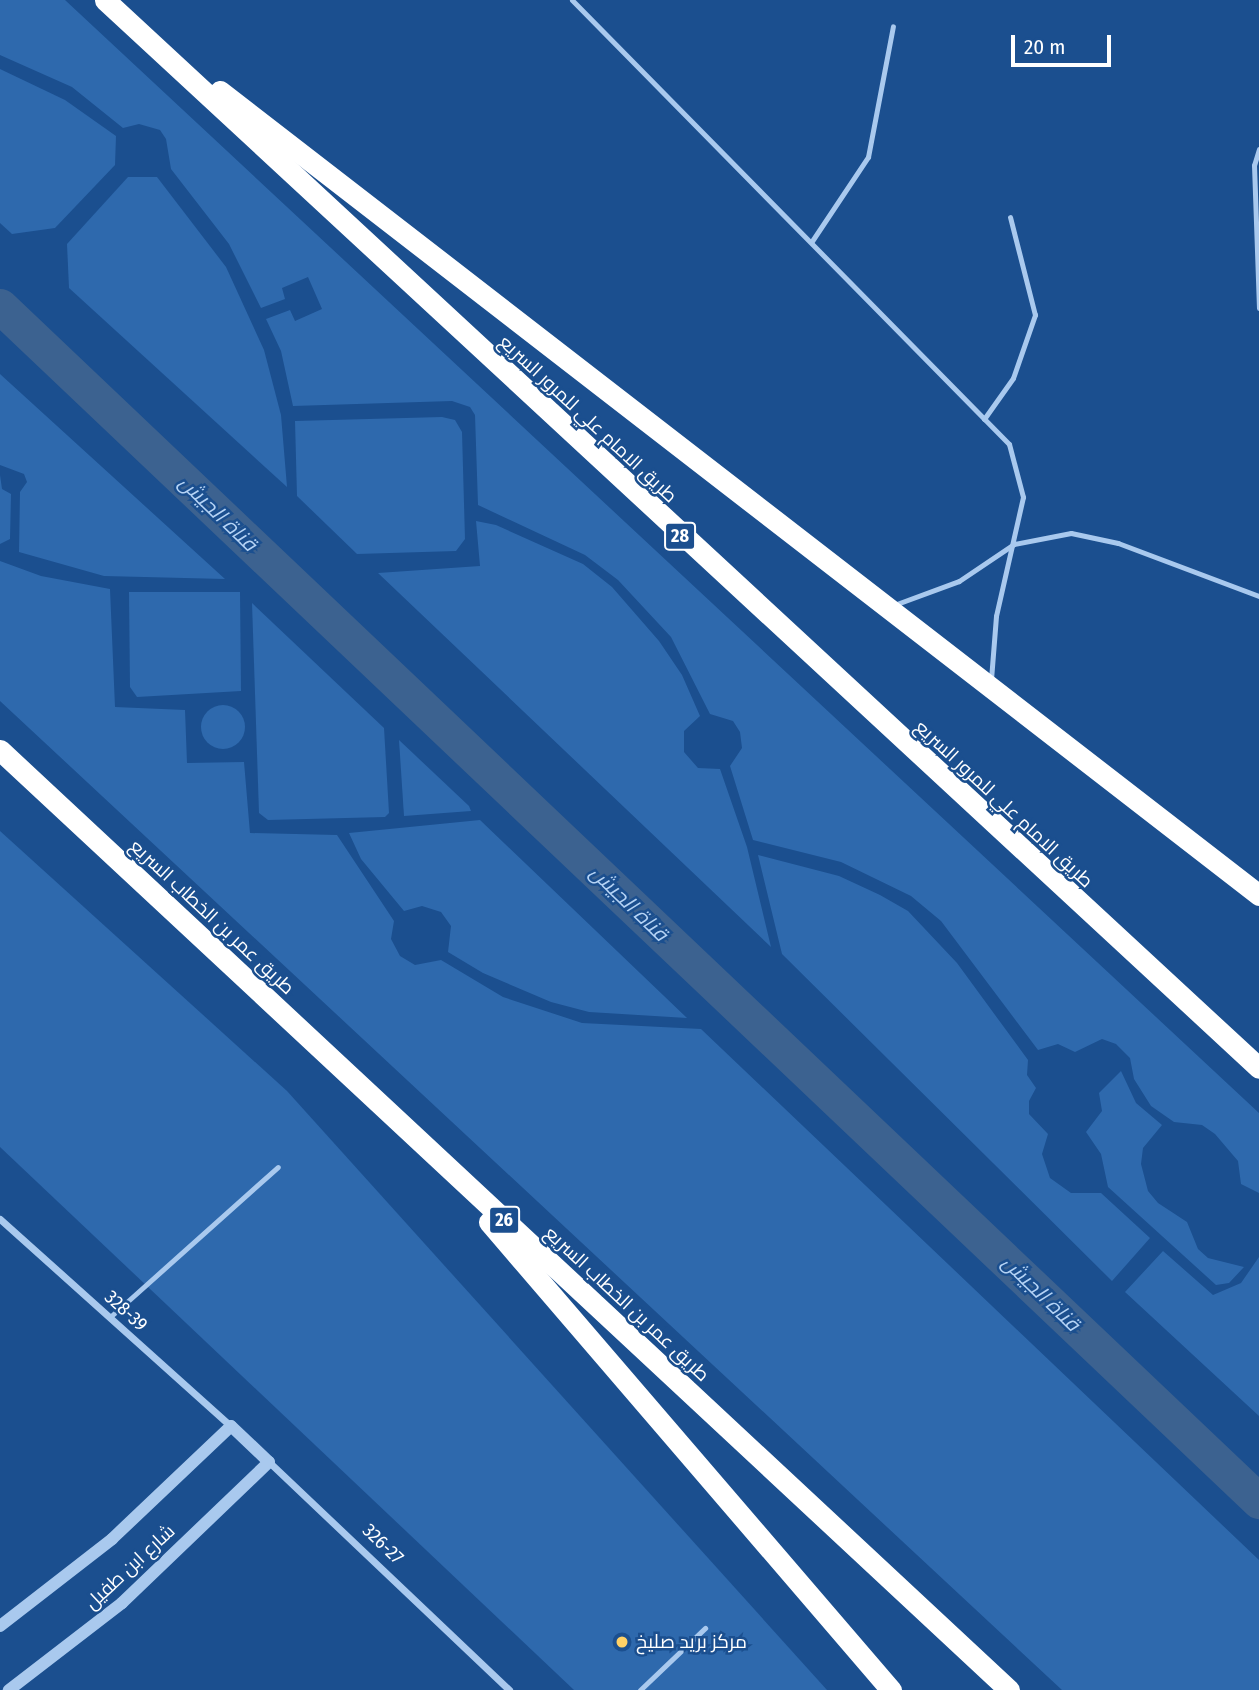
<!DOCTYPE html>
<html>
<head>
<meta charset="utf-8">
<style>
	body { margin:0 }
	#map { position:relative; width:1259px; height:1690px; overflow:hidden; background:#1b4f8f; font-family:"Fira Sans Condensed",Cairo,sans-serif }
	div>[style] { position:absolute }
	.green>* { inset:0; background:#2e69ad }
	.round { border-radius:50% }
	.canal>* { height:35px; margin:-17.5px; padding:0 17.5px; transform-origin:17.5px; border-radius:17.5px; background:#3c6290 }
	.service>* { height:5px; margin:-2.5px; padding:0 2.5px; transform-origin:2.5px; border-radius:2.5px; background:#a9c9ee }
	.minor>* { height:7px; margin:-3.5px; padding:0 3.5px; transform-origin:3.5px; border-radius:3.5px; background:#a9c9ee }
	.tertiary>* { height:12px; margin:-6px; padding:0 6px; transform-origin:6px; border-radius:6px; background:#a9c9ee }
	.motorway>* { height:21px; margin:-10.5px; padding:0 10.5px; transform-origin:10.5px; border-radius:10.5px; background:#fff }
	.dots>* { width:19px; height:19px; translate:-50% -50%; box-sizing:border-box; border:4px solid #1b4f8f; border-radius:50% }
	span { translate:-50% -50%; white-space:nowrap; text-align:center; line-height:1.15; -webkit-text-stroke:5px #1b4f8f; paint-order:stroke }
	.shield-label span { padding:2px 5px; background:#1b4f8f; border:2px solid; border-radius:5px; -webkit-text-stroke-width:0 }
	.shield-label { font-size:18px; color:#fff; font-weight:700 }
	.street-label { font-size:19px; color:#fff }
	.poi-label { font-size:19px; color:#fff }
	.left { translate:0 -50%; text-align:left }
	.water-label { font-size:21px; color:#b5d3f5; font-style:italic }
	.scale { position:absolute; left:1011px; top:35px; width:100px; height:32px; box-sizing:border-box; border:4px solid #fff; border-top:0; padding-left:9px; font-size:21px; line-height:24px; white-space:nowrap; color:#fff; -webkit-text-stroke:5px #1b4f8f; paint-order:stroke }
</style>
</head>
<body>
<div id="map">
	<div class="green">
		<i style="clip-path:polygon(0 0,65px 0,1259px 1113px,1259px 1193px,1241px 1184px,1238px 1161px,1215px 1134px,1202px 1125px,1174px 1122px,1151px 1106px,1134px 1079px,1130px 1058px,1116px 1044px,1102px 1039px,1075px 1052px,1058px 1044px,1038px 1050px,941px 921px,911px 896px,841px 862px,753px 840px,730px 766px,742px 748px,740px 732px,733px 721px,710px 714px,671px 637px,618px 580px,585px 555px,478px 505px,475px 415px,470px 407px,452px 401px,293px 406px,281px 351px,266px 319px,290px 310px,295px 321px,322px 309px,308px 277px,282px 288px,285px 299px,261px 308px,229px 244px,171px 169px,166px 139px,160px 130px,139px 124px,123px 128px,72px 87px,0 55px)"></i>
		<i style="clip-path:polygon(0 69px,65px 100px,116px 136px,115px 165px,55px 228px,12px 234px,0 223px)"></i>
		<i style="clip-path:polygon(128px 177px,157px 177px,226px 267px,264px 350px,281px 415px,287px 487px,69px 288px,67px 244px)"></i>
		<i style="clip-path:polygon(0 374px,225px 579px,104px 576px,19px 552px,20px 492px,27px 482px,24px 474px,0 465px)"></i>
		<i style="clip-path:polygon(442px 417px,455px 420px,462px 432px,465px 539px,456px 551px,357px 554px,297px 496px,295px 421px)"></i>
		<i style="clip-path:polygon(0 475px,2px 489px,11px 494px,10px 539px,0 544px)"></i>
		<i style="clip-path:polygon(476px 521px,496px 525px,583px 564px,612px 587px,659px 641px,682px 675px,700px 716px,684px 731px,684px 752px,698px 768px,720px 769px,747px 847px,771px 947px,378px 573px,480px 566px)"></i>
		<i style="clip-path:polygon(0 561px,41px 576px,110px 589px,115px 707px,185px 710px,187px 763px,244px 762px,250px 833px,337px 835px,394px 921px,391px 939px,400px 956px,415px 965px,441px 960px,503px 997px,582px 1023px,701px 1029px,1259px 1560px,1259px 1690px,1062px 1690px,0 701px)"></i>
		<i style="clip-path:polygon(129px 592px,240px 592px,241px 691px,137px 697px,130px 687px)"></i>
		<i style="clip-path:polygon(252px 603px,384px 728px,389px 813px,385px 817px,268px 820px,259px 813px)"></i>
		<i class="round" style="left:201px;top:705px;width:44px;height:44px"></i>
		<i style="clip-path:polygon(399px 740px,469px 806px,471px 811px,404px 816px)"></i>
		<i style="clip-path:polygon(480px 820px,687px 1018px,589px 1012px,551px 1002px,483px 973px,448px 952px,451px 926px,441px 912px,422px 906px,404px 911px,361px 859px,349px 833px)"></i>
		<i style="clip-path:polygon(0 831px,287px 1091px,827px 1690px,574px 1690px,0 1147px)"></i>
		<i style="clip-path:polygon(758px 855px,839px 876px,880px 895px,908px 911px,957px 963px,1028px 1060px,1027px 1075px,1036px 1088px,1029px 1101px,1029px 1114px,1048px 1134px,1042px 1154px,1050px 1178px,1071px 1193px,1101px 1193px,1150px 1238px,1112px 1281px,782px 954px)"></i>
		<i style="clip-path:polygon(1121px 1071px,1136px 1103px,1162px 1125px,1143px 1148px,1141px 1164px,1148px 1191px,1158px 1203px,1187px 1222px,1198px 1249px,1208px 1258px,1244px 1267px,1229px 1283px,1216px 1285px,1108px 1187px,1101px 1154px,1086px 1132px,1102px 1111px,1099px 1093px)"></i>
		<i style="clip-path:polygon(1163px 1251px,1213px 1295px,1241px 1283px,1259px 1257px,1259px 1416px,1125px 1292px)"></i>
	</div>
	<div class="canal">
		<i style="left:0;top:306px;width:1736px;rotate:43.51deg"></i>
	</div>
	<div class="service">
		<i style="left:572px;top:0;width:623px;rotate:45.46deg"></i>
		<i style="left:1009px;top:444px;width:55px;rotate:75.2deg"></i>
		<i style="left:1023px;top:497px;width:122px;rotate:102.8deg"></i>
		<i style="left:996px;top:616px;width:64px;rotate:94.5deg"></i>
		<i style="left:1259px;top:149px;width:17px;rotate:107deg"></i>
		<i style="left:1254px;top:165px;width:143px;rotate:88deg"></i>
		<i style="left:812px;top:241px;width:101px;rotate:-56.3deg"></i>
		<i style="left:868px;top:157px;width:133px;rotate:-79.2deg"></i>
		<i style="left:984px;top:419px;width:50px;rotate:-54.7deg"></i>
		<i style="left:1013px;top:378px;width:67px;rotate:-70.8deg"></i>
		<i style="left:1035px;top:315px;width:101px;rotate:-104.3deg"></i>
		<i style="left:894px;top:605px;width:69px;rotate:-20.3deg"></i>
		<i style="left:959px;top:581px;width:66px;rotate:-33.9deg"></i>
		<i style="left:1014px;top:544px;width:58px;rotate:-10.9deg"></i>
		<i style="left:1071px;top:533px;width:48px;rotate:12deg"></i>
		<i style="left:1118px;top:543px;width:151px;rotate:20.6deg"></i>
		<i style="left:110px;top:1317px;width:225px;rotate:-41.8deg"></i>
		<i style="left:640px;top:1690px;width:90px;rotate:-43.6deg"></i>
	</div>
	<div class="minor">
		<i style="left:0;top:1219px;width:310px;rotate:41.9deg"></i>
		<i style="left:269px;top:1462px;width:331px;rotate:43.5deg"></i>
	</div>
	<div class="tertiary">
		<i style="left:0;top:1626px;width:142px;rotate:-37.8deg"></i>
		<i style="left:112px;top:1539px;width:164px;rotate:-43.5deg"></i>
		<i style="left:231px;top:1426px;width:52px;rotate:43.5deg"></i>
		<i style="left:269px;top:1462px;width:204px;rotate:136.2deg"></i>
		<i style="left:122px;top:1603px;width:143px;rotate:142.4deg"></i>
	</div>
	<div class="motorway">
		<i style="left:105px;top:0;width:1572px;rotate:42.78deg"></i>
		<i style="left:220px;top:91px;width:1314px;rotate:37.73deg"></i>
		<i style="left:0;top:750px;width:1379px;rotate:42.97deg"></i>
		<i style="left:489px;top:1222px;width:617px;rotate:49.34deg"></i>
	</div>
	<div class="dots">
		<i style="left:622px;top:1642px;background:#ffd166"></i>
	</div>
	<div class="shield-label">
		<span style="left:680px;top:536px">28</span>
		<span style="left:504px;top:1220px">26</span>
	</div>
	<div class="street-label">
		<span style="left:588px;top:419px;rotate:43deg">طريق الامام علي للمرور السريع</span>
		<span style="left:1004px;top:804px;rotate:43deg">طريق الامام علي للمرور السريع</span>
		<span style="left:212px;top:917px;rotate:43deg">طريق عمر بن الخطاب السريع</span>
		<span style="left:627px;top:1304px;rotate:43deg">طريق عمر بن الخطاب السريع</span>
		<span style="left:126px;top:1311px;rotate:42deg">328-39</span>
		<span style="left:383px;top:1544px;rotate:44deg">326-27</span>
		<span style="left:130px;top:1567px;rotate:-43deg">شارع ابن طفيل</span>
	</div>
	<div class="poi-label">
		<span class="left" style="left:636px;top:1642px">مركز بريد صليخ</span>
	</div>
	<div class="water-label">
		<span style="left:218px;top:513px;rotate:44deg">قناة الجيش</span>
		<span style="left:629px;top:903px;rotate:44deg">قناة الجيش</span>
		<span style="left:1041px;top:1293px;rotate:44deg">قناة الجيش</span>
	</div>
	<div class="scale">20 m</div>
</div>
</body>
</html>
